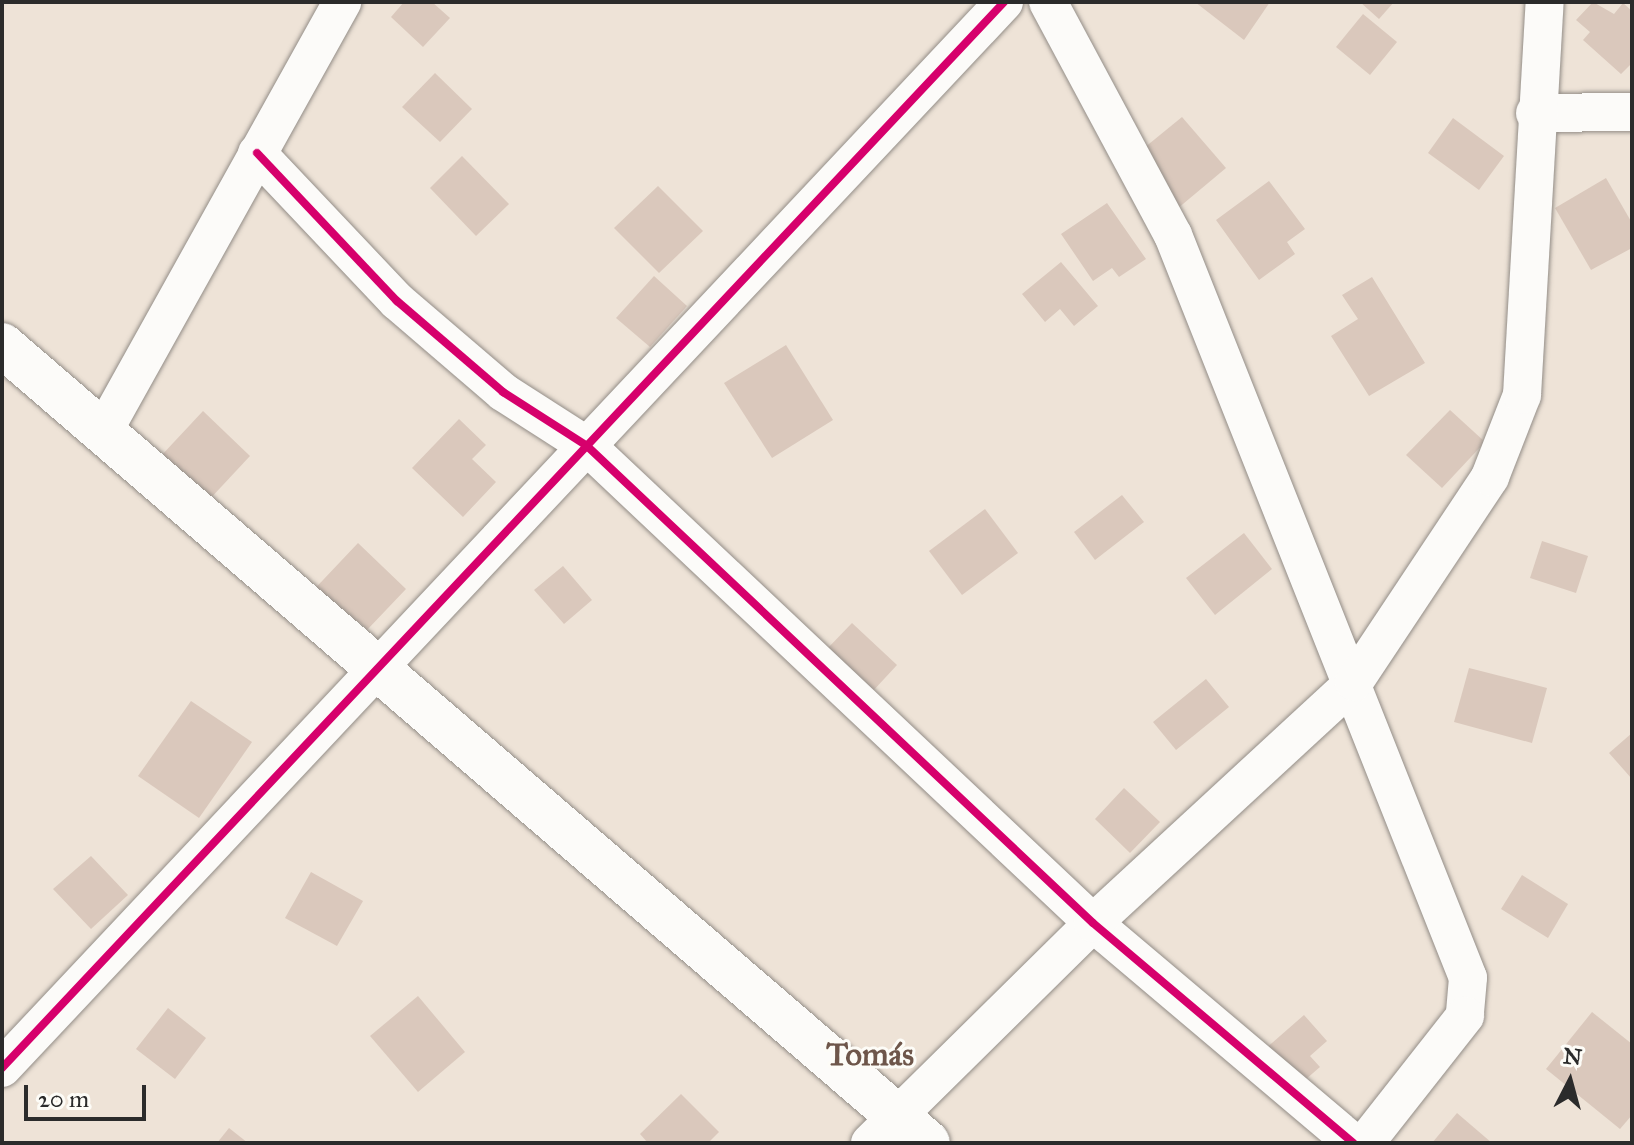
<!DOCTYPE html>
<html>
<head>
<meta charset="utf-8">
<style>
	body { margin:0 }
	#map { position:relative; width:1634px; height:1145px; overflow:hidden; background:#eee3d7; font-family:"IM FELL Great Primer",serif }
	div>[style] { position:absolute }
	.building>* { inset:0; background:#dac8bc }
	.roads { filter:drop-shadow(0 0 2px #938d87) drop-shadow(0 0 2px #938d87) }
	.minor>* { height:38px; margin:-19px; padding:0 19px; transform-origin:19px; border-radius:19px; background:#fcfbf9 }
	.tertiary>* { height:44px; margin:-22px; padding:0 22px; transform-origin:22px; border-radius:22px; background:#fcfbf9 }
	.cycleway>* { height:8px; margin:-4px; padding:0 4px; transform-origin:4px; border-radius:4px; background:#d6006c }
	span { translate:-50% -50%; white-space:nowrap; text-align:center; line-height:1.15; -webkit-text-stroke:6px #fdfcf7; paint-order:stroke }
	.neighbourhood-label { font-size:32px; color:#6e564a; font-weight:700 }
	.frame { position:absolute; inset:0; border:4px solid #2b2b2b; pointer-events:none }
	.north { position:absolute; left:1530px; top:1041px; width:80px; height:80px; -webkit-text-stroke:6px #fdfcf7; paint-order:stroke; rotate:6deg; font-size:22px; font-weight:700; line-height:32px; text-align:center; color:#2b2b2b }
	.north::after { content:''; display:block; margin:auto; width:28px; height:36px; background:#2b2b2b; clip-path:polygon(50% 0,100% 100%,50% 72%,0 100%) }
	.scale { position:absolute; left:24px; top:1085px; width:122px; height:36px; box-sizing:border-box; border:4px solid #2b2b2b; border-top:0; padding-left:10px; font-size:24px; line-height:28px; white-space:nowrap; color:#2b2b2b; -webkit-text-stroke:6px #fdfcf7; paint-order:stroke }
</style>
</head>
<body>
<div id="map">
	<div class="building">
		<i style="clip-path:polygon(404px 2px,432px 2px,450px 18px,423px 47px,391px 17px)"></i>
		<i style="clip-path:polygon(1195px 2px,1270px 2px,1244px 40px)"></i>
		<i style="clip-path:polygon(1360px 2px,1394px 2px,1379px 19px)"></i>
		<i style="clip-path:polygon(1593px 2px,1614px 14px,1623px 3px,1632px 11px,1632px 63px,1621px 74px,1583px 40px,1590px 32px,1576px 20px)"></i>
		<i style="clip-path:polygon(1363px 14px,1397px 42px,1370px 75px,1336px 47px)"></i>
		<i style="clip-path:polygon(435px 73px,472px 109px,440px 142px,402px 107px)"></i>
		<i style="clip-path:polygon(1182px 117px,1226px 168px,1177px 209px,1133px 157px)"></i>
		<i style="clip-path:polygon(1453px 118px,1504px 156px,1479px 190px,1428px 153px)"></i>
		<i style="clip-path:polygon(462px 156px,509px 204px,476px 236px,430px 188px)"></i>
		<i style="clip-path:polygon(1606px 178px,1632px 223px,1632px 248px,1591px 270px,1555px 208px)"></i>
		<i style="clip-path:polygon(1269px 181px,1305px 229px,1287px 242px,1295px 254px,1259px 280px,1216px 220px)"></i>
		<i style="clip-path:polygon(658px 186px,703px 231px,659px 273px,614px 228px)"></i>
		<i style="clip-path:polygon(1107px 203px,1146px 259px,1119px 277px,1112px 268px,1093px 281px,1061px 234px)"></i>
		<i style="clip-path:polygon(1061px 262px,1098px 306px,1074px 326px,1060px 309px,1045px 322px,1022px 294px)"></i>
		<i style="clip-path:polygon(654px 276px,687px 306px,650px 347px,616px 318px)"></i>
		<i style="clip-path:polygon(1372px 277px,1425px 363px,1369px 396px,1331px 336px,1358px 319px,1342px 295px)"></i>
		<i style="clip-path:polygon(786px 345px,833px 420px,772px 458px,724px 383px)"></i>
		<i style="clip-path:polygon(1450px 410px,1485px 442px,1442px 488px,1406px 455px)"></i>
		<i style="clip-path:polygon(203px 411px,250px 456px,208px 501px,160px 457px)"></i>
		<i style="clip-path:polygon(459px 419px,486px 445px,472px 459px,496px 482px,463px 517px,412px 468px)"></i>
		<i style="clip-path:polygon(1122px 495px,1144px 522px,1095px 560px,1074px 532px)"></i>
		<i style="clip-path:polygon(985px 509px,1018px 553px,962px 595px,929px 551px)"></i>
		<i style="clip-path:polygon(1244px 533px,1272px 569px,1215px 615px,1186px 578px)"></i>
		<i style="clip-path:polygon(1542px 541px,1588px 556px,1576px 593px,1530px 578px)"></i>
		<i style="clip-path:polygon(358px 543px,406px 589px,367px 630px,359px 622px,345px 636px,306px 598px)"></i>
		<i style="clip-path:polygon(563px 566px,592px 600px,564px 624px,534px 590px)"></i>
		<i style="clip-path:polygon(852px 623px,897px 665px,872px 692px,826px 650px)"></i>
		<i style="clip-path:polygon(1469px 668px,1547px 688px,1532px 743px,1454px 722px)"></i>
		<i style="clip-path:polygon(1206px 679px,1229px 707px,1176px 750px,1153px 722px)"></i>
		<i style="clip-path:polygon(191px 701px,252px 742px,199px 818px,138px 776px)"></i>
		<i style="clip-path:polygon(1632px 733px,1632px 779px,1609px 753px)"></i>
		<i style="clip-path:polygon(1124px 788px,1160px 822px,1130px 853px,1095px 819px)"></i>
		<i style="clip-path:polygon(91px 856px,128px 895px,91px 929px,53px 889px)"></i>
		<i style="clip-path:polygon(311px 872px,363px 901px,337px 946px,285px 918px)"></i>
		<i style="clip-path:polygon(1522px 875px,1568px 904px,1548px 938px,1501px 909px)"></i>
		<i style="clip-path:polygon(418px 996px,465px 1052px,418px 1092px,370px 1036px)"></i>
		<i style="clip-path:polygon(168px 1008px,206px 1038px,175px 1079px,136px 1049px)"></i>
		<i style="clip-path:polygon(1592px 1012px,1632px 1044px,1632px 1115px,1620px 1129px,1546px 1069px)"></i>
		<i style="clip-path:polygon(1304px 1015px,1327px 1041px,1310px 1056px,1320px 1067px,1298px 1086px,1265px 1049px)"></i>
		<i style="clip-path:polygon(681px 1094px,719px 1132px,708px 1143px,648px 1143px,640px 1134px)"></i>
		<i style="clip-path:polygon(1457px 1113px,1492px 1143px,1432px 1143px)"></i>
		<i style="clip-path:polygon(229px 1128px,248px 1143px,217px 1143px)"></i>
	</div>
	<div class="roads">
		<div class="minor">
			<i style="left:1048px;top:2px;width:264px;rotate:61.8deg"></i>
			<i style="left:1173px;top:235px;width:799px;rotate:68.34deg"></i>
			<i style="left:1468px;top:978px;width:38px;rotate:95deg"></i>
			<i style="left:1465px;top:1016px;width:162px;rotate:128.2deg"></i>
			<i style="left:1535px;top:113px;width:97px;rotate:-0.6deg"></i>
			<i style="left:257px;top:153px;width:204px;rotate:46.6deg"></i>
			<i style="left:397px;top:301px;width:140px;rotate:40.6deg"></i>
			<i style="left:503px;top:392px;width:100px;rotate:32.7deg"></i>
			<i style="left:587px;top:446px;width:695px;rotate:43.31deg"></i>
			<i style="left:1093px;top:923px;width:341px;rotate:40.2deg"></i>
			<i style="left:103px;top:432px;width:492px;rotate:-60.9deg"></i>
			<i style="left:2px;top:1068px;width:1463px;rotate:-46.77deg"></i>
			<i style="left:870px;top:1143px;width:313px;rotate:-44.6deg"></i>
			<i style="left:1093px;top:923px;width:355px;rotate:-42.7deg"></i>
			<i style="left:1354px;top:682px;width:246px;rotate:-56.4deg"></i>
			<i style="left:1490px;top:477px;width:88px;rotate:-68.7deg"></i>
			<i style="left:1522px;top:395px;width:394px;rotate:-86.7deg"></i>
		</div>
		<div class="tertiary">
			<i style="left:2px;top:345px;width:1222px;rotate:40.75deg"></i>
		</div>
	</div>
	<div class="cycleway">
		<i style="left:257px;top:153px;width:204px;rotate:46.6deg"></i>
		<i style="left:397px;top:301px;width:140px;rotate:40.6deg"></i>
		<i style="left:503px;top:392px;width:100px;rotate:32.7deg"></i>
		<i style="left:587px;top:446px;width:695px;rotate:43.31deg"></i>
		<i style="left:1093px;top:923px;width:341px;rotate:40.2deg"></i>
		<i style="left:2px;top:1068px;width:1463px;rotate:-46.77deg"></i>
	</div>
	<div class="neighbourhood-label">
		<span style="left:870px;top:1055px">Tomás</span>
	</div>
	<div class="frame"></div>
	<div class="north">N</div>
	<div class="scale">20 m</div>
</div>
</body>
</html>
